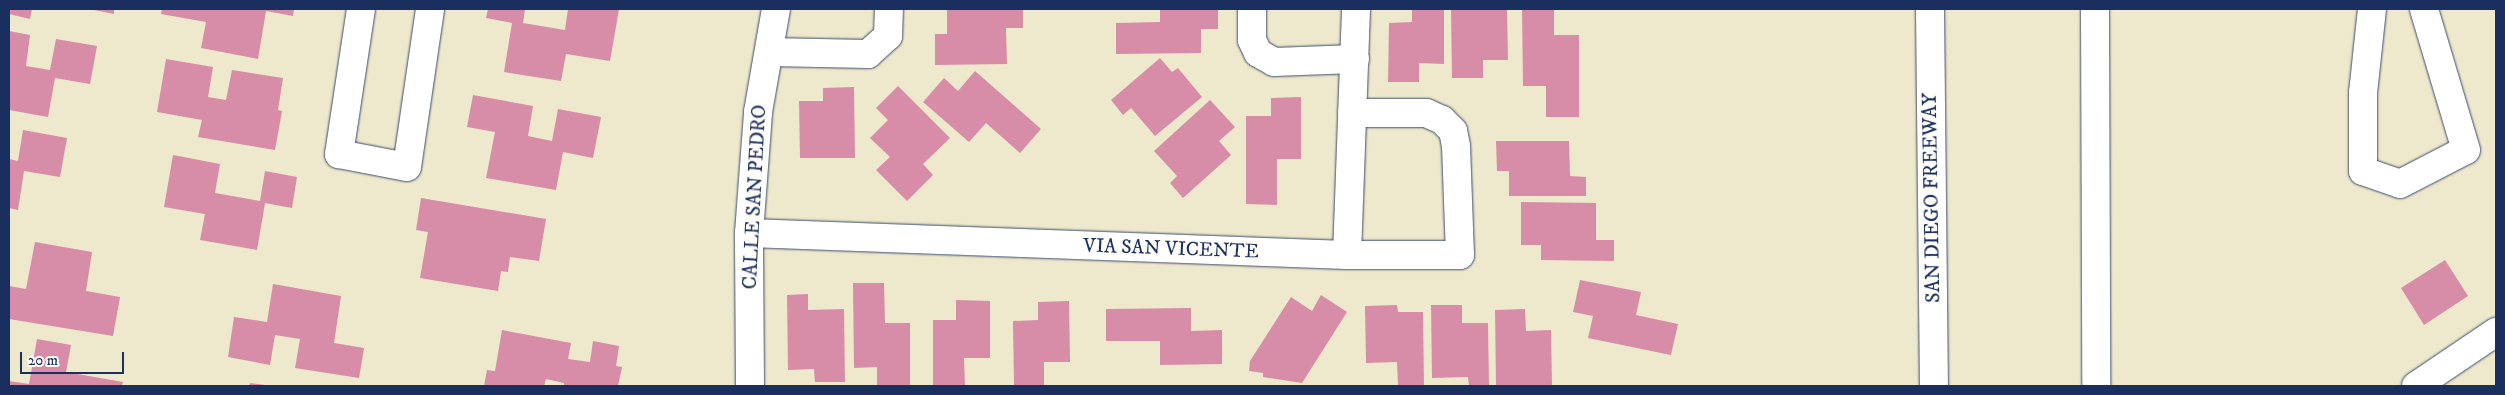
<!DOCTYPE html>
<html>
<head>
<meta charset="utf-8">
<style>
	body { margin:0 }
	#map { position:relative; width:2505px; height:395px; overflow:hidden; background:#eee8cc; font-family:"IM FELL DW Pica",serif }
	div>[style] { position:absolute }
	.building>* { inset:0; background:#d78da7 }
	.roads { filter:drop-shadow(0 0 1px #3b4b6e) drop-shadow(0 0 1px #3b4b6e) }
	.minor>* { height:28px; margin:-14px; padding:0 14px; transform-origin:14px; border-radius:14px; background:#fff }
	.highway>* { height:28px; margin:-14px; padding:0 14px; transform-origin:14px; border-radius:14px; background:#fff }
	span { translate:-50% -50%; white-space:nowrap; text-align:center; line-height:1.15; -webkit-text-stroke:4.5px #fdfcf7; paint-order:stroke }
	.street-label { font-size:20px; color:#1b2f5e }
	.frame { position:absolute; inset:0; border:10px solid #1b2f5e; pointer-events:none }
	.scale { position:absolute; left:20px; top:352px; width:104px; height:22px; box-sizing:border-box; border:2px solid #1b2f5e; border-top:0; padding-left:6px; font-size:15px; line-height:18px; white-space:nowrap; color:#1b2f5e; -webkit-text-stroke:4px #fdfcf7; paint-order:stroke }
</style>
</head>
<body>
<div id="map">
	<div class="building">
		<i style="clip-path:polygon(9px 9px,32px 9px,30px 19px,9px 14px)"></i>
		<i style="clip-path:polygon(89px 9px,114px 9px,114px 14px)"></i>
		<i style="clip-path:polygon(162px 9px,261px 10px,294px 9px,293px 16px,266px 11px,258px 59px,201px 48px,206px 22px,161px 14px)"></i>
		<i style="clip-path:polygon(488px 9px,525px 9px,523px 23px,565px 30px,568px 9px,619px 9px,610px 61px,566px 54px,561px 81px,504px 72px,512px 23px,486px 18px)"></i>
		<i style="clip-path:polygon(947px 9px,1023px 9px,1023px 28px,1006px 28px,1007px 64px,935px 65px,935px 34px,947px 34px)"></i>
		<i style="clip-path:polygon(1160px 9px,1218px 9px,1218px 29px,1201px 29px,1201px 53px,1116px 54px,1116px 23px,1160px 22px)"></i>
		<i style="clip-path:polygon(1412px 9px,1444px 9px,1444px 64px,1419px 63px,1419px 82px,1388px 82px,1389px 23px,1412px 22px)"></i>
		<i style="clip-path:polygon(1451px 9px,1507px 9px,1508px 60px,1483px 60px,1483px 78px,1452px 78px)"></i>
		<i style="clip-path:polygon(1522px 9px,1554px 9px,1554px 35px,1579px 35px,1579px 117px,1546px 117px,1546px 86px,1523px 86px)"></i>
		<i style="clip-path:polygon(9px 31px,30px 35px,26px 66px,50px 70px,56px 39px,97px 46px,90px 84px,55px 78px,48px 117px,9px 110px)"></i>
		<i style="clip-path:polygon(1160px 58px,1172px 72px,1178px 68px,1202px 97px,1155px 136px,1131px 108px,1123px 115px,1111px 100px)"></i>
		<i style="clip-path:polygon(166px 59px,213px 67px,208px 97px,226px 100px,232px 70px,283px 78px,278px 110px,282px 111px,275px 150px,198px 137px,202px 120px,157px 112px)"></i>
		<i style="clip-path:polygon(975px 71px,1041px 129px,1020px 153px,986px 123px,969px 142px,923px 102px,944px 78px,958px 91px)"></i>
		<i style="clip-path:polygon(898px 86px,950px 138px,923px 164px,933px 175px,907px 201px,876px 170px,890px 157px,870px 138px,888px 120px,876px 108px)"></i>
		<i style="clip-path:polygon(854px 87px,855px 158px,800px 158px,799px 101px,823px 101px,823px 88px)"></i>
		<i style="clip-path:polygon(473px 95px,533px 106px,528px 136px,552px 141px,558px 109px,601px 117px,593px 158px,563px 152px,556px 190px,486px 178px,495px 132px,467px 127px)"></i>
		<i style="clip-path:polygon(1301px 97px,1301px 159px,1277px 159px,1277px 205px,1246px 204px,1246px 116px,1271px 116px,1271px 98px)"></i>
		<i style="clip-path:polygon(1210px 100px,1235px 127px,1219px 141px,1231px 155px,1183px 198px,1170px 183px,1177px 176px,1154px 151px)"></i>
		<i style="clip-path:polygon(23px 130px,67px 138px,60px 177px,24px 171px,18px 210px,9px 208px,9px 159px,18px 161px)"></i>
		<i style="clip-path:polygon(1496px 141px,1569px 141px,1570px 176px,1586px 177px,1586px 196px,1509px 196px,1509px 171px,1497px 171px)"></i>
		<i style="clip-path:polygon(173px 155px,220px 164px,215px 193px,260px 201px,265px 171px,297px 177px,292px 208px,265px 203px,257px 250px,200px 240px,205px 214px,164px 207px)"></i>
		<i style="clip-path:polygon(421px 198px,546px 219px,539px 261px,510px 257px,508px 272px,501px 271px,498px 291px,420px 278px,428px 232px,416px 230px)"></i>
		<i style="clip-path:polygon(1521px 202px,1596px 203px,1596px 240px,1614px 240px,1614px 261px,1541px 260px,1541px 245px,1521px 245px)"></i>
		<i style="clip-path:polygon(35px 242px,92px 252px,86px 291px,120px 297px,113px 336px,9px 319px,9px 286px,26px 289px)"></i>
		<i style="clip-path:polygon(2445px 260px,2468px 296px,2424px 325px,2401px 288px)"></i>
		<i style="clip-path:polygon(1580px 280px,1641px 292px,1636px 315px,1678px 324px,1671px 355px,1588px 338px,1593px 316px,1573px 312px)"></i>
		<i style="clip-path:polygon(853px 283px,884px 283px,885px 323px,910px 323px,910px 386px,877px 386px,877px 367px,854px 368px)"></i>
		<i style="clip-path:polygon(273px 284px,341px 296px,334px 343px,364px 348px,359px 378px,295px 368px,300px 339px,275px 335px,270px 365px,228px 357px,234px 317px,267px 322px)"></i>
		<i style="clip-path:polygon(808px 294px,808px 310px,844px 309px,845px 382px,815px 382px,814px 369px,788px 370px,787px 295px)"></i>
		<i style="clip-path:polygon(1321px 295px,1347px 312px,1302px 383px,1263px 377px,1263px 373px,1249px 371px,1250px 361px,1291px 297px,1312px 311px)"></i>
		<i style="clip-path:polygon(956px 300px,990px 301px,990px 358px,964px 358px,965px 386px,933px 386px,933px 320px,956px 320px)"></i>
		<i style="clip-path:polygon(1069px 301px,1070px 362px,1044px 362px,1044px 386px,1014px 386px,1013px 321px,1038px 320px,1038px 302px)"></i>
		<i style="clip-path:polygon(1397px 305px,1398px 312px,1423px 312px,1424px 386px,1398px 386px,1397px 362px,1366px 363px,1365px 306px)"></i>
		<i style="clip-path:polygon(1431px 305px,1462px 305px,1462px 323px,1488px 323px,1489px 386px,1469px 386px,1468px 377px,1432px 378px)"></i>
		<i style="clip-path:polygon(1191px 308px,1191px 331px,1222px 330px,1222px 364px,1160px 365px,1160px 341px,1106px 341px,1106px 309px)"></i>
		<i style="clip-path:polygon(1525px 309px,1526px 331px,1551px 330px,1552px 386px,1496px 386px,1495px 310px)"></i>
		<i style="clip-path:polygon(502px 330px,571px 343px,568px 359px,590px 362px,593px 341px,619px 346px,616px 366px,622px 367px,618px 386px,564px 386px,564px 383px,546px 379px,544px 386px,484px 386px,487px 370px,495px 371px)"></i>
		<i style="clip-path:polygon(37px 339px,71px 345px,66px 372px,123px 382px,122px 386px,9px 386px,9px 381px,29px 384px)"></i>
		<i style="clip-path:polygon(250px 383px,265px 385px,265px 386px,249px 386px)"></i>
	</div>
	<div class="roads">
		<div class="minor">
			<i style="left:361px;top:9px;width:147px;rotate:98.6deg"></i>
			<i style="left:339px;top:154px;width:69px;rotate:10.8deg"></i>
			<i style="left:407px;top:167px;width:160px;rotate:-81.7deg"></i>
			<i style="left:1252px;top:9px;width:31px;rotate:90deg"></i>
			<i style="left:1252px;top:40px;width:14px;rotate:65deg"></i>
			<i style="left:1258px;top:53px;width:18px;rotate:29deg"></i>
			<i style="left:1274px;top:62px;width:81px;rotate:-2.1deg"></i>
			<i style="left:2372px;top:9px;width:84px;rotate:96.1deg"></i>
			<i style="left:2363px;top:93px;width:78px;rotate:90deg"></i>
			<i style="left:2363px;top:171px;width:39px;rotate:19deg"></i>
			<i style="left:2400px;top:184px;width:74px;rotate:-27.3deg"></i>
			<i style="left:2466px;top:150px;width:147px;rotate:-106.6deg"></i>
			<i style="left:769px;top:52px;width:99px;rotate:1.2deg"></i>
			<i style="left:868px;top:54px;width:27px;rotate:-42deg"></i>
			<i style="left:888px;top:36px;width:27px;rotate:-88deg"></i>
			<i style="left:749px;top:233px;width:598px;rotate:2.11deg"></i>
			<i style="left:1347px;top:255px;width:113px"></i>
			<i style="left:1460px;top:255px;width:109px;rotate:-92.1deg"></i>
			<i style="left:1456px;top:146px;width:15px;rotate:-101deg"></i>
			<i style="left:1453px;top:131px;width:16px;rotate:-135deg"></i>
			<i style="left:1442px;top:120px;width:17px;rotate:-156deg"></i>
			<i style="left:1426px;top:113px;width:74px;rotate:180deg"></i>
			<i style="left:1347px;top:255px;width:246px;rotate:-87.9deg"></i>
			<i style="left:750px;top:386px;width:153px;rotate:-90.4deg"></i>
			<i style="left:749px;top:233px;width:121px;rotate:-85.7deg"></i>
			<i style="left:758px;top:112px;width:105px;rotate:-80.1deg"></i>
			<i style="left:2416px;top:386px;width:97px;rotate:-34deg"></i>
		</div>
		<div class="highway">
			<i style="left:1930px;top:9px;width:377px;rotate:89.4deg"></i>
			<i style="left:2095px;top:9px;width:377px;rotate:89.8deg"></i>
		</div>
	</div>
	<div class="street-label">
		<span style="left:755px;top:197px;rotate:-87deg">CALLE SAN PEDRO</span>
		<span style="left:1932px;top:198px;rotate:-91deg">SAN DIEGO FREEWAY</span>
		<span style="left:1171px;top:249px;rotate:2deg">VIA SAN VICENTE</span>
	</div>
	<div class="frame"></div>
	<div class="scale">20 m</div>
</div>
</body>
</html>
